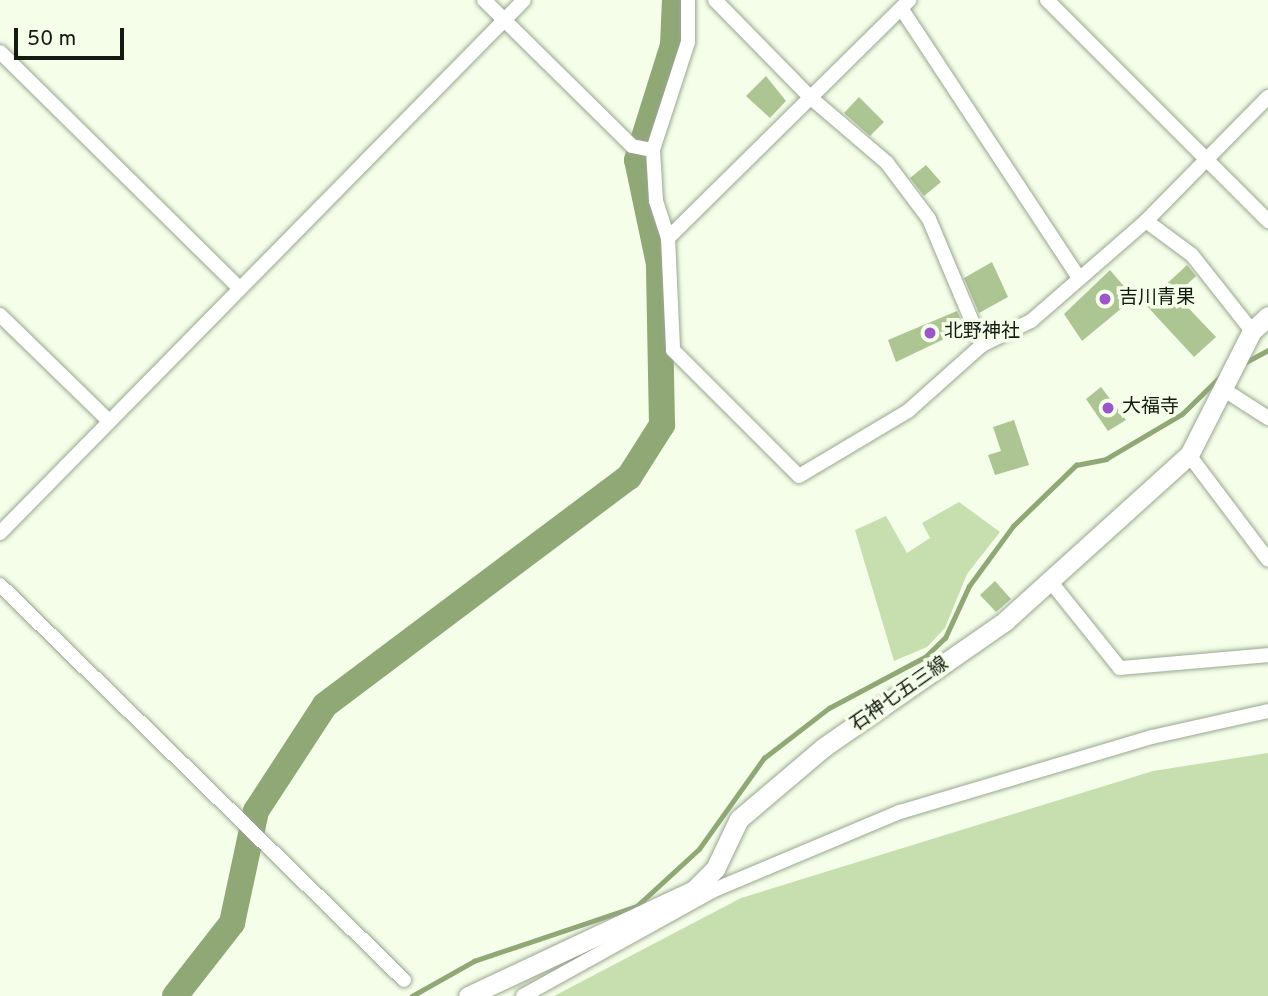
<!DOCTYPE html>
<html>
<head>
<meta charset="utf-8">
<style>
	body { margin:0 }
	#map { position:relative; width:1268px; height:996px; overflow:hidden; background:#f4fee9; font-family:Overpass,"Noto Sans JP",sans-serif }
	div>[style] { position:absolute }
	.green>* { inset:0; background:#c7dfae }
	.stream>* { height:4.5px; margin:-2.25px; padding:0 2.25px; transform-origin:2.25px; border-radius:2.25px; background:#90a776 }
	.river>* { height:26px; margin:-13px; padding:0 13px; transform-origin:13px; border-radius:13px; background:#90a776 }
	.building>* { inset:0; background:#adc493 }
	.roads { filter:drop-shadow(0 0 2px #9aa68e) drop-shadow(0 0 2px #9aa68e) }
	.street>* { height:14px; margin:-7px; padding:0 7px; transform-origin:7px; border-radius:7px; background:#fff }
	.secondary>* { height:19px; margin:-9.5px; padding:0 9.5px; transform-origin:9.5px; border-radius:9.5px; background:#fff }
	.dots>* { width:19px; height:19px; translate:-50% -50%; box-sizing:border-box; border:4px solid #f4fee9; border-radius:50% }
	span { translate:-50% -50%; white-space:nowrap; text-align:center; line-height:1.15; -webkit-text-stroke:7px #f4fee9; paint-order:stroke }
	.poi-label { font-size:19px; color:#151910 }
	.left { translate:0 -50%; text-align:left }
	.street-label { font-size:19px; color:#151910 }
	.scale { position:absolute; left:14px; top:28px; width:110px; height:32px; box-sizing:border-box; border:4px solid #151910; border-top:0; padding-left:9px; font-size:21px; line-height:24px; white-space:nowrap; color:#151910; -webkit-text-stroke:5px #f4fee9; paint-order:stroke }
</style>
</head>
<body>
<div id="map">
	<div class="green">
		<i style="clip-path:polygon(959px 502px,1000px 532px,967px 574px,945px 628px,927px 647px,894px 661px,855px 530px,886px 516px,907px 553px,930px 538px,922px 523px)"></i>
		<i style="clip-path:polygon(1268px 753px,1268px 996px,554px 996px,741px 898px,1153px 771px)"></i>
	</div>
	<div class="stream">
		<i style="left:1244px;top:363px;width:27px;rotate:-28deg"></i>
		<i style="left:412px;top:996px;width:71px;rotate:-29.4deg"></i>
		<i style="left:474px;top:961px;width:172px;rotate:-18.6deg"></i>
		<i style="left:637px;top:906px;width:84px;rotate:-42.6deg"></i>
		<i style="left:699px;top:849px;width:112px;rotate:-54.5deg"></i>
		<i style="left:764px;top:758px;width:82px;rotate:-37.6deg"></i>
		<i style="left:829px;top:708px;width:109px;rotate:-28deg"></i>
		<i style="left:925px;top:657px;width:28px;rotate:-44deg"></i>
		<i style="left:945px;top:638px;width:57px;rotate:-65.2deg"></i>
		<i style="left:969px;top:586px;width:74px;rotate:-53.7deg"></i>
		<i style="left:1013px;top:526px;width:88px;rotate:-44.1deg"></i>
		<i style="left:1076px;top:465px;width:31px;rotate:-11deg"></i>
		<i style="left:1106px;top:459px;width:88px;rotate:-30.6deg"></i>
		<i style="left:1182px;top:414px;width:54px;rotate:-44.3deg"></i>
	</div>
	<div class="river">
		<i style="left:175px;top:996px;width:93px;rotate:-52deg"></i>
		<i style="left:232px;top:923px;width:115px;rotate:-77.9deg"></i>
		<i style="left:256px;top:811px;width:126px;rotate:-56.9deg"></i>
		<i style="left:325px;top:705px;width:380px;rotate:-36.9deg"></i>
		<i style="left:629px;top:477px;width:62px;rotate:-57.6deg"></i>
		<i style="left:662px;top:425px;width:161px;rotate:-91.1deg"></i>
		<i style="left:659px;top:264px;width:106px;rotate:-101.9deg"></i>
		<i style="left:637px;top:160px;width:121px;rotate:-72.6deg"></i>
		<i style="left:673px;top:45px;width:45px;rotate:-87.5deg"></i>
	</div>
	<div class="building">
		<i style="clip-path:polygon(766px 76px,786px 101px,770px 118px,746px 96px)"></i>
		<i style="clip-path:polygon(859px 97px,884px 122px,870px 136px,844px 113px)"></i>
		<i style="clip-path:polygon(926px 165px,941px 182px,924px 196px,910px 178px)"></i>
		<i style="clip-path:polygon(992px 262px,1008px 297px,979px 313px,964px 278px)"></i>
		<i style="clip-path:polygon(1187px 265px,1196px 276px,1176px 295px,1216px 337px,1194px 357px,1145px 304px)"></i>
		<i style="clip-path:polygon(1110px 270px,1134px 298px,1082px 341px,1064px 314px)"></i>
		<i style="clip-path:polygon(957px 311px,965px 329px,896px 362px,888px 340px)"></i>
		<i style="clip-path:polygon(1101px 387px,1126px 420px,1108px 431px,1086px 399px)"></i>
		<i style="clip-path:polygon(1014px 420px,1029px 465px,995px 475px,988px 455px,1001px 451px,993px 427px)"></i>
		<i style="clip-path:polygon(995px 581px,1011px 599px,996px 612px,980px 595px)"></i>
	</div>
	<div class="roads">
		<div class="street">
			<i style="left:484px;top:0;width:208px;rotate:44.6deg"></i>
			<i style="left:632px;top:146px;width:21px;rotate:11deg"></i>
			<i style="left:688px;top:0;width:42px;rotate:90deg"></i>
			<i style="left:688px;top:42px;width:114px;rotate:108deg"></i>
			<i style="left:653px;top:150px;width:51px;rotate:86.6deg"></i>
			<i style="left:656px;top:201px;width:39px;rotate:72deg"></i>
			<i style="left:668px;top:238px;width:112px;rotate:87.4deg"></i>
			<i style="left:673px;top:350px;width:178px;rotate:45deg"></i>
			<i style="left:799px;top:476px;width:127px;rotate:-30.8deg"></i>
			<i style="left:908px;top:411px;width:99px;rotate:-41.7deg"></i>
			<i style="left:982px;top:345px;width:55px;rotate:-26.1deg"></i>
			<i style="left:1031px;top:321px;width:152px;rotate:-41deg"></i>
			<i style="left:1146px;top:221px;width:174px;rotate:-45.5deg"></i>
			<i style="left:715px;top:0;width:137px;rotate:45.6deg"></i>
			<i style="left:811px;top:98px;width:100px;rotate:40.5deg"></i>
			<i style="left:887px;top:163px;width:70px;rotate:53.1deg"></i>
			<i style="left:929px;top:219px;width:137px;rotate:67.2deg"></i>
			<i style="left:1047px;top:0;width:313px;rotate:45deg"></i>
			<i style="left:901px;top:8px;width:323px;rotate:56.6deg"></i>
			<i style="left:0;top:52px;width:334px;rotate:44.6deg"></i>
			<i style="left:1146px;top:221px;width:57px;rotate:36.5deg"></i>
			<i style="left:1192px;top:255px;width:97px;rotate:51.7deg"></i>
			<i style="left:668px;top:238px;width:339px;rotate:-44.6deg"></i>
			<i style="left:0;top:315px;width:152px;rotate:44.2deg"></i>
			<i style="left:1226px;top:391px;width:50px;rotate:32.7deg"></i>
			<i style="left:1189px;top:455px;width:131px;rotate:53deg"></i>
			<i style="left:0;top:533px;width:747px;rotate:-45.49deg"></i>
			<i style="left:1051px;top:582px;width:110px;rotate:51.3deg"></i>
			<i style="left:1120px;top:668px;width:149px;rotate:-5deg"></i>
			<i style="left:0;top:585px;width:565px;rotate:44.35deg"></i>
			<i style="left:523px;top:996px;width:218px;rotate:-29deg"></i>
			<i style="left:714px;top:890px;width:202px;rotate:-22.8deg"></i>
			<i style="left:900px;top:812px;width:263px;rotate:-16.6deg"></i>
			<i style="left:1152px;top:737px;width:119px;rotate:-12.6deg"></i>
		</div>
		<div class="secondary">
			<i style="left:468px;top:996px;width:250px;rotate:-25.1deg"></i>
			<i style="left:694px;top:890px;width:30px;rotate:-45deg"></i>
			<i style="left:715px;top:869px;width:55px;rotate:-64.4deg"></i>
			<i style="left:739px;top:819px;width:111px;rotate:-40.3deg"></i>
			<i style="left:824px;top:747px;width:221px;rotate:-34.8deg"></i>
			<i style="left:1005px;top:621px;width:248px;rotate:-42.1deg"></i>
			<i style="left:1189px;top:455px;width:139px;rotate:-63.1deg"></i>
			<i style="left:1252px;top:331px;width:22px;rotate:-43deg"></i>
		</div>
	</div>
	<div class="dots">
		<i style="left:1105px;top:299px;background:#9b56cb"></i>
		<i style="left:930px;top:333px;background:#9b56cb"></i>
		<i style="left:1108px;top:408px;background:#9b56cb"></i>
	</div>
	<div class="poi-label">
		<span class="left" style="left:1119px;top:299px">吉川青果</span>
		<span class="left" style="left:944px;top:333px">北野神社</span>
		<span class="left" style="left:1122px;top:408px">大福寺</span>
	</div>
	<div class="street-label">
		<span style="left:900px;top:695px;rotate:-35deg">石神七五三線</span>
	</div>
	<div class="scale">50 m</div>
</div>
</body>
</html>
